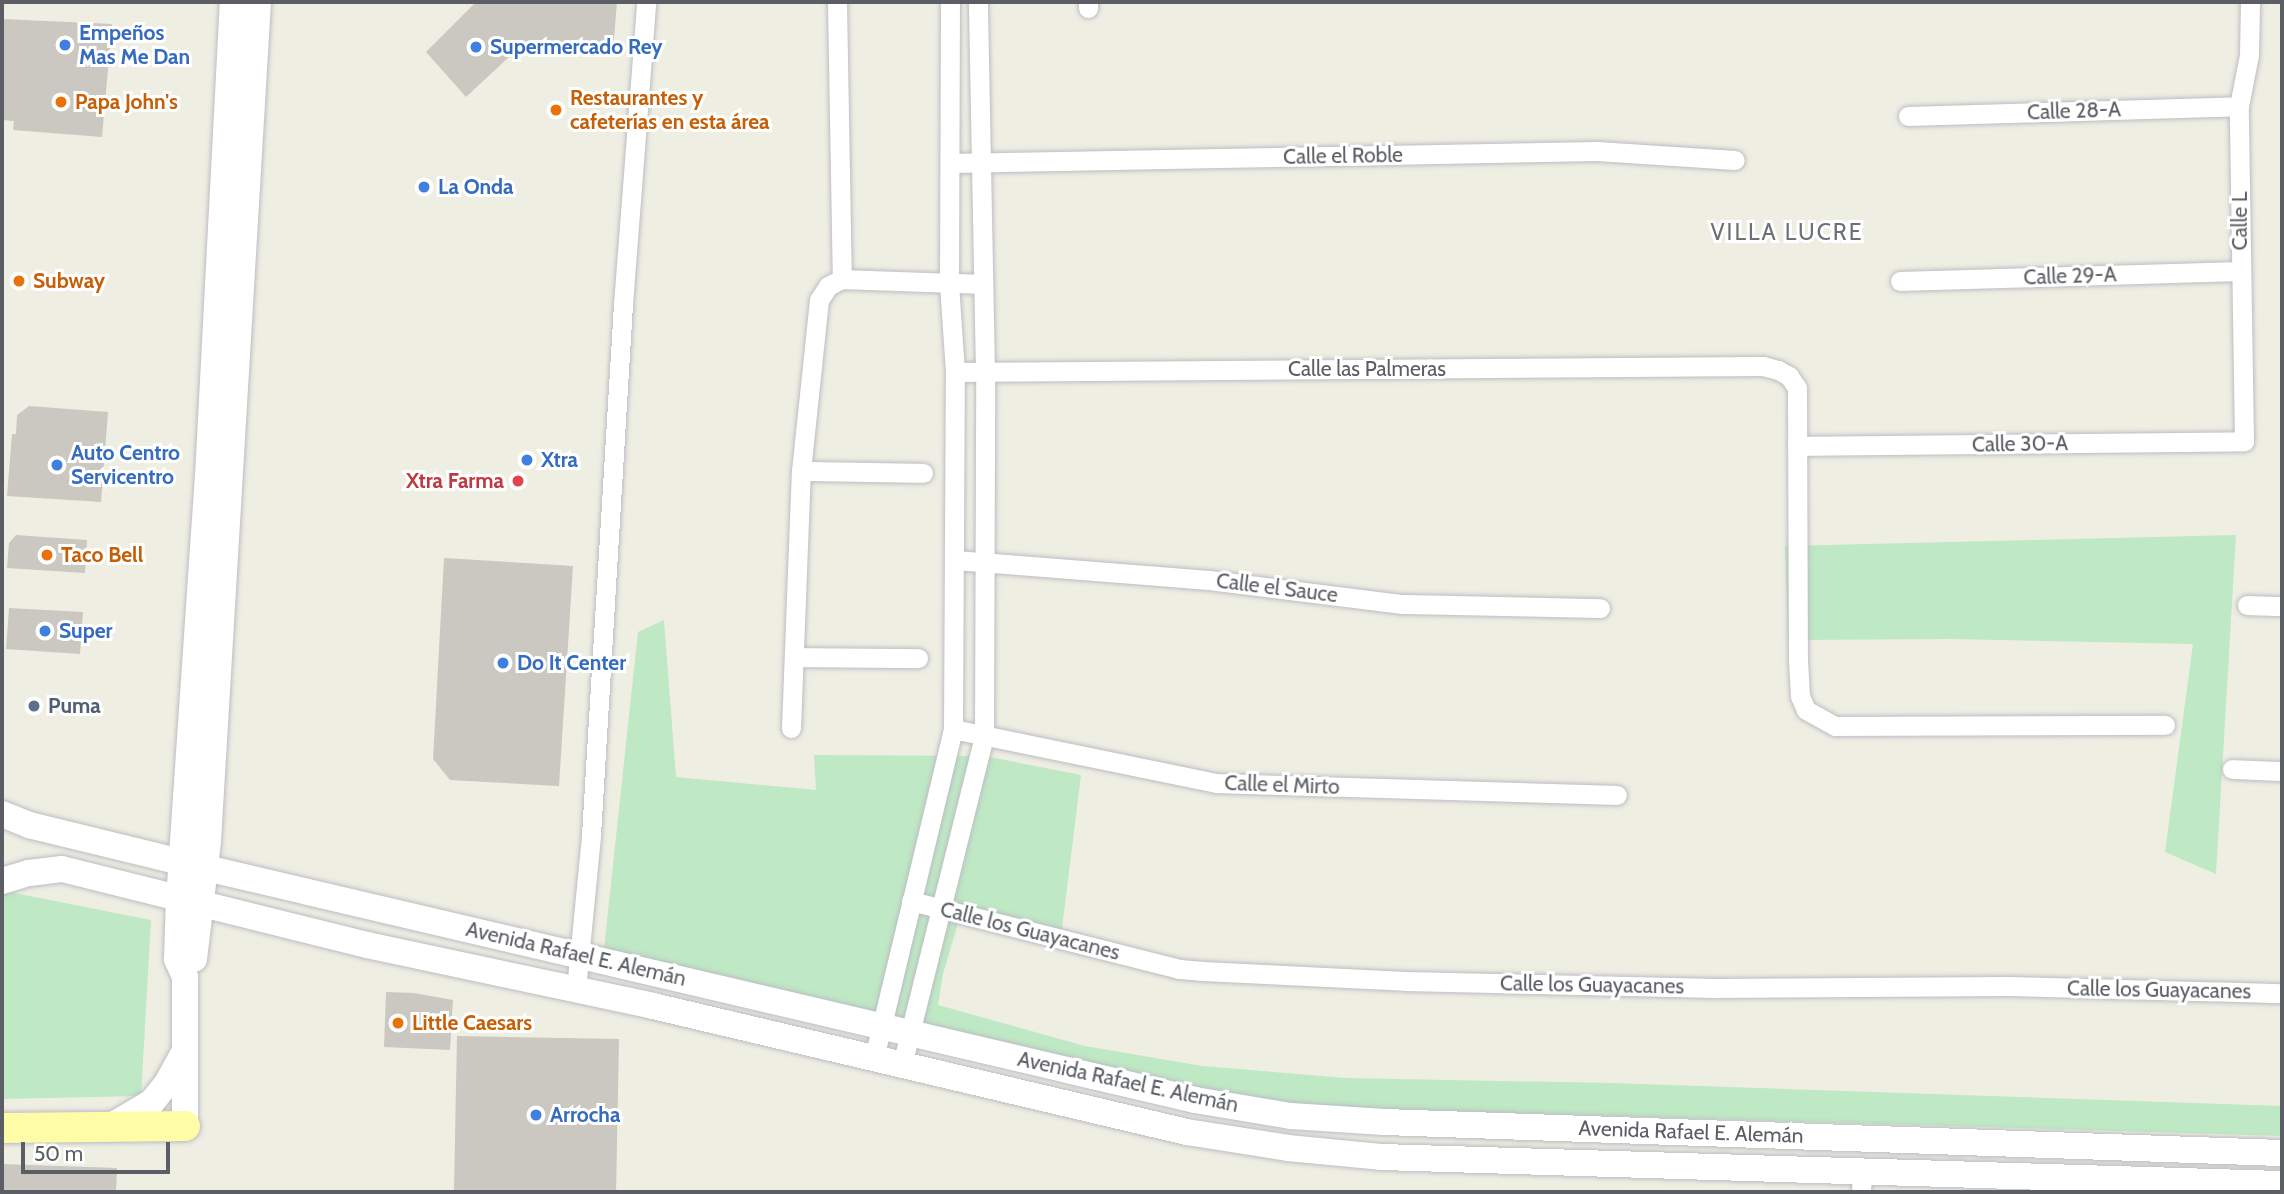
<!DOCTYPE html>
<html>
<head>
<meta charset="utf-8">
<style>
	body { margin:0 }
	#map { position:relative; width:2284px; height:1194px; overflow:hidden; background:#efeee3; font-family:Cabin,sans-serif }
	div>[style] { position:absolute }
	.green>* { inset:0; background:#bfe8c4 }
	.building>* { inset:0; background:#cac8c0 }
	.roads { filter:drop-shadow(0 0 2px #bbbdc3) drop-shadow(0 0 2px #bbbdc3) }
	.street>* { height:19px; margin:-9.5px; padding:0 9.5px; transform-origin:9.5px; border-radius:9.5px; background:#fff }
	.secondary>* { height:26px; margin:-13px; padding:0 13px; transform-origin:13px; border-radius:13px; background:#fff }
	.primary>* { height:30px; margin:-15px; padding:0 15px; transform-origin:15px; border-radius:15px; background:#fffca8 }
	.dots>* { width:19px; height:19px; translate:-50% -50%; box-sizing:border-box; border:4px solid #fff; border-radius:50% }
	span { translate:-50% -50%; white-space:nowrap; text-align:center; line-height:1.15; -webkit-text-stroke:6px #fff; paint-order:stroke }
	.shop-label { font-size:21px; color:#366cbe; font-weight:700 }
	.left { translate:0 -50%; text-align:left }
	.food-label { font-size:21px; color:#c56008; font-weight:700 }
	.street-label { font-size:21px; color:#5b5f65 }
	.health-label { font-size:21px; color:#be3a42; font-weight:700 }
	.right { translate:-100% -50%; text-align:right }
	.service-label { font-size:21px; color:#4e5e75; font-weight:700 }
	.neighbourhood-label { font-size:23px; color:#6c7077; letter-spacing:2px }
	.frame { position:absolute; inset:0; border:4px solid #5b5f65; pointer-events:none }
	.scale { position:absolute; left:21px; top:1142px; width:149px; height:32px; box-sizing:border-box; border:4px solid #5b5f65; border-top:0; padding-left:9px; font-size:21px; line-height:24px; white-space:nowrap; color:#5b5f65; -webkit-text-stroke:5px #fff; paint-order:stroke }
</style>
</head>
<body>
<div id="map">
	<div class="green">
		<i style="clip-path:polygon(2236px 535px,2216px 874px,2165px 852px,2193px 644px,1952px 639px,1788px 640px,1785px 546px)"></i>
		<i style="clip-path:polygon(664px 620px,676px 777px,816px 790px,814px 755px,985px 756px,1081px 775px,1060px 944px,958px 923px,943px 974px,938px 1005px,1085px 1046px,1202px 1066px,1345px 1078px,1611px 1083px,2282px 1106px,2282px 1136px,1280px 1106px,1183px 1090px,604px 949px,638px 632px)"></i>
		<i style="clip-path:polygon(4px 891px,151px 920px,141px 1096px,2px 1099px)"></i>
	</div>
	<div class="building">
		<i style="clip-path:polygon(476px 2px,617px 2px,613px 50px,523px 44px,466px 97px,426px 52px)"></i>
		<i style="clip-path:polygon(2px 19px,112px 24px,102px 137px,13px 130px,14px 121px,2px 120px)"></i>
		<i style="clip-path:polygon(29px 406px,108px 412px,101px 502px,7px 496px,12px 434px,16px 434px,17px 415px)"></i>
		<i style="clip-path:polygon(16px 535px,87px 540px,85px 573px,7px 568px,9px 543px)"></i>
		<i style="clip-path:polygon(444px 558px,573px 566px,559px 786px,450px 780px,433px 759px)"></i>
		<i style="clip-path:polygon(9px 608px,83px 612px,80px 654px,6px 649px)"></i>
		<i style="clip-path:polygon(386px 992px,414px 993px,453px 1000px,450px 1050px,384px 1047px)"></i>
		<i style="clip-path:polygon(457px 1036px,619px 1039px,616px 1192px,454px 1192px)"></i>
		<i style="clip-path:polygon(2px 1164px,117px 1168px,116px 1192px,2px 1192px)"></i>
	</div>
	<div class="roads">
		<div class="street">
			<i style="left:837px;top:2px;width:277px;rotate:89deg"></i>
			<i style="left:1088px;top:2px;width:6px;rotate:90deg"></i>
			<i style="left:1908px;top:116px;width:331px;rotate:-1.7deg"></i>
			<i style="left:950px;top:163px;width:647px;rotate:-1.06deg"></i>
			<i style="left:1597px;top:151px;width:138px;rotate:3.7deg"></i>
			<i style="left:1900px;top:281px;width:340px;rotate:-1.7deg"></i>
			<i style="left:955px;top:372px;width:808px;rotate:-0.43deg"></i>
			<i style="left:1763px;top:366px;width:16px;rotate:15deg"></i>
			<i style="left:1778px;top:370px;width:13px;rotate:29deg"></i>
			<i style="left:1789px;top:376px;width:14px;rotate:56deg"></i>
			<i style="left:1797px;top:388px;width:271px;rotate:89.8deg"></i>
			<i style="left:1798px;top:659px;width:37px;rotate:87deg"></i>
			<i style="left:1800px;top:696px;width:15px;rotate:67deg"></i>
			<i style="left:1806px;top:710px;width:33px;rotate:29deg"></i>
			<i style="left:1835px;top:726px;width:330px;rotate:-0.2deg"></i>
			<i style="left:1797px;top:446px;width:447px;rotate:-0.6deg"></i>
			<i style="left:2244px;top:441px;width:335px;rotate:-90.9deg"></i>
			<i style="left:2239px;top:106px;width:52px;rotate:-78.9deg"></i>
			<i style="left:2249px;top:55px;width:53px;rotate:-88.9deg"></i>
			<i style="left:801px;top:471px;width:122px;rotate:0.9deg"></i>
			<i style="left:955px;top:560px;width:255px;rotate:4.5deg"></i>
			<i style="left:1209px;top:580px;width:195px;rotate:7.1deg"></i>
			<i style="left:1403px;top:604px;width:197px;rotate:1.2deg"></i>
			<i style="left:2247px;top:605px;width:35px;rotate:2deg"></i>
			<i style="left:796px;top:657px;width:122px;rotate:0.5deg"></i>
			<i style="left:791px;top:728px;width:257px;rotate:-87.8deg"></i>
			<i style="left:801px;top:471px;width:172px;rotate:-84deg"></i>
			<i style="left:819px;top:300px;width:17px;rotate:-57deg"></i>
			<i style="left:828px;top:286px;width:16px;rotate:-27deg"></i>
			<i style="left:842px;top:279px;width:140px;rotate:2deg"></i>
			<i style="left:953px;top:729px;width:268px;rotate:11.6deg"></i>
			<i style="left:1216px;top:783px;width:401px;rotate:1.7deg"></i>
			<i style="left:2232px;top:769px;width:50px;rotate:2.3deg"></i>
			<i style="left:911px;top:901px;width:277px;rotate:14.2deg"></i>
			<i style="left:1180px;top:969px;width:23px;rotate:5deg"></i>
			<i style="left:1203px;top:971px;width:202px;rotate:2.8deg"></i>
			<i style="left:1405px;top:981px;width:307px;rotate:1.3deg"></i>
			<i style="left:1712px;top:988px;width:297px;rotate:-0.4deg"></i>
			<i style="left:2009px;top:986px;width:273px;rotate:1.5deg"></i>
			<i style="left:576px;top:989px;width:155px;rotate:-84.4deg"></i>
			<i style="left:591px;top:835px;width:532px;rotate:-86.55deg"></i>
			<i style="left:623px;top:304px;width:303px;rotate:-85.6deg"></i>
			<i style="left:874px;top:1058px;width:338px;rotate:-76.5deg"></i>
			<i style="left:953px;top:729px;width:357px;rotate:-89.7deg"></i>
			<i style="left:955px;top:372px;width:88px;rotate:-93.9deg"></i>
			<i style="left:949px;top:284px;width:282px;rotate:-89.8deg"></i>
			<i style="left:902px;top:1065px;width:340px;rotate:-76deg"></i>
			<i style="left:984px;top:735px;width:363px;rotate:-89.8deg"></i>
			<i style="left:985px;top:372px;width:370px;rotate:-91.1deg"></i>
			<i style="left:1861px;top:1192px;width:22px;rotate:-87deg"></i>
		</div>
		<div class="secondary">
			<i style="left:2px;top:814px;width:29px;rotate:22deg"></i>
			<i style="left:29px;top:825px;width:182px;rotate:13.7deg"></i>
			<i style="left:206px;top:868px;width:1016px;rotate:13.2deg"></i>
			<i style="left:1195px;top:1100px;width:97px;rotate:9.5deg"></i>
			<i style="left:1291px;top:1116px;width:93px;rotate:3.7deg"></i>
			<i style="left:1384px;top:1122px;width:899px;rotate:1.98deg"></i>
			<i style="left:2px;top:881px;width:28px;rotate:-17deg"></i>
			<i style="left:29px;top:873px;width:33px;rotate:-7deg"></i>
			<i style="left:62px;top:869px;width:314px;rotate:14deg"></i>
			<i style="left:367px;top:945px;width:292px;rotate:12deg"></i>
			<i style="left:653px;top:1006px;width:549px;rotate:13.28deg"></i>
			<i style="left:1187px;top:1132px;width:102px;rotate:9deg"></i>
			<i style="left:1288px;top:1148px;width:93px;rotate:5.5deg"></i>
			<i style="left:1381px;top:1157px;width:901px;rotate:1.72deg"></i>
			<i style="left:194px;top:959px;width:119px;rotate:-83.2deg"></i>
			<i style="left:208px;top:841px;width:840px;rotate:-86.59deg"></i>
			<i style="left:185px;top:1126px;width:149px;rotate:-90deg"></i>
			<i style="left:185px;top:977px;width:20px;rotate:-114deg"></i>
			<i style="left:177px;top:959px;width:59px;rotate:-88.1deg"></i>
			<i style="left:179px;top:900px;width:425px;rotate:-86.1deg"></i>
			<i style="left:208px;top:476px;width:475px;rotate:-87deg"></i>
			<i style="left:110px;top:1127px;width:49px;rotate:-30.8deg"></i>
			<i style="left:152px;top:1102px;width:22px;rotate:-51deg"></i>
			<i style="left:166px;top:1085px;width:33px;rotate:-61deg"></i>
		</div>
		<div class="primary">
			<i style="left:2px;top:1128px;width:183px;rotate:-0.6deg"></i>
		</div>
	</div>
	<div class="dots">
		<i style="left:65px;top:45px;background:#3f7fe0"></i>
		<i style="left:476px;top:47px;background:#3f7fe0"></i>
		<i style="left:61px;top:102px;background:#e8710a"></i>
		<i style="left:556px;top:110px;background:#e8710a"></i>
		<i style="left:424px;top:187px;background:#3f7fe0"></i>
		<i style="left:19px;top:281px;background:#e8710a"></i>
		<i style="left:527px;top:460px;background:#3f7fe0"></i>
		<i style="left:57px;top:465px;background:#3f7fe0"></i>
		<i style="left:518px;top:481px;background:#e0444e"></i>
		<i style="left:47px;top:555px;background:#e8710a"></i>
		<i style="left:45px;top:631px;background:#3f7fe0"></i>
		<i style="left:503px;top:663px;background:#3f7fe0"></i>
		<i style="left:34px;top:706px;background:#5c6f8a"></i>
		<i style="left:398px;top:1023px;background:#e8710a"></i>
		<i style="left:536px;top:1115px;background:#3f7fe0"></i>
	</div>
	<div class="shop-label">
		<span class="left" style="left:79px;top:45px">Empeños<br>Mas Me Dan</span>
		<span class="left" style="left:490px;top:47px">Supermercado Rey</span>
		<span class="left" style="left:438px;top:187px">La Onda</span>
		<span class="left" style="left:71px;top:465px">Auto Centro<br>Servicentro</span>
		<span class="left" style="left:541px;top:460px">Xtra</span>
		<span class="left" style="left:59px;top:631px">Super</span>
		<span class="left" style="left:517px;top:663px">Do It Center</span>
		<span class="left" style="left:550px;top:1115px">Arrocha</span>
	</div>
	<div class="food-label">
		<span class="left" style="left:570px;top:110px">Restaurantes y<br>cafeterías en esta área</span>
		<span class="left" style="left:75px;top:102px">Papa John's</span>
		<span class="left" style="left:33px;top:281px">Subway</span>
		<span class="left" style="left:61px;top:555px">Taco Bell</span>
		<span class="left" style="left:412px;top:1023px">Little Caesars</span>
	</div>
	<div class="street-label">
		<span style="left:2074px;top:111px;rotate:-2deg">Calle 28-A</span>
		<span style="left:1343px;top:156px;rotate:-1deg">Calle el Roble</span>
		<span style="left:2240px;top:221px;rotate:-90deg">Calle L</span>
		<span style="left:2070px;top:276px;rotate:-2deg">Calle 29-A</span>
		<span style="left:1367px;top:369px">Calle las Palmeras</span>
		<span style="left:2020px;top:444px;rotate:-1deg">Calle 30-A</span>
		<span style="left:1277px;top:588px;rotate:7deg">Calle el Sauce</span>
		<span style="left:1282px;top:785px;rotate:2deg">Calle el Mirto</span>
		<span style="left:1030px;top:931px;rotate:14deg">Calle los Guayacanes</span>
		<span style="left:576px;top:954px;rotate:13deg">Avenida Rafael E. Alemán</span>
		<span style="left:1592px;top:985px;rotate:1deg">Calle los Guayacanes</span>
		<span style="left:2159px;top:990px;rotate:1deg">Calle los Guayacanes</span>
		<span style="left:1128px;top:1082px;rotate:12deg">Avenida Rafael E. Alemán</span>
		<span style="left:1691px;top:1132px;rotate:2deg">Avenida Rafael E. Alemán</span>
	</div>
	<div class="health-label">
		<span class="right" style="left:504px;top:481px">Xtra Farma</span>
	</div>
	<div class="service-label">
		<span class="left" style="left:48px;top:706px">Puma</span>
	</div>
	<div class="neighbourhood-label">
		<span style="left:1787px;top:232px">VILLA LUCRE</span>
	</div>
	<div class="frame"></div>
	<div class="scale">50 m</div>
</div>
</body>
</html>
